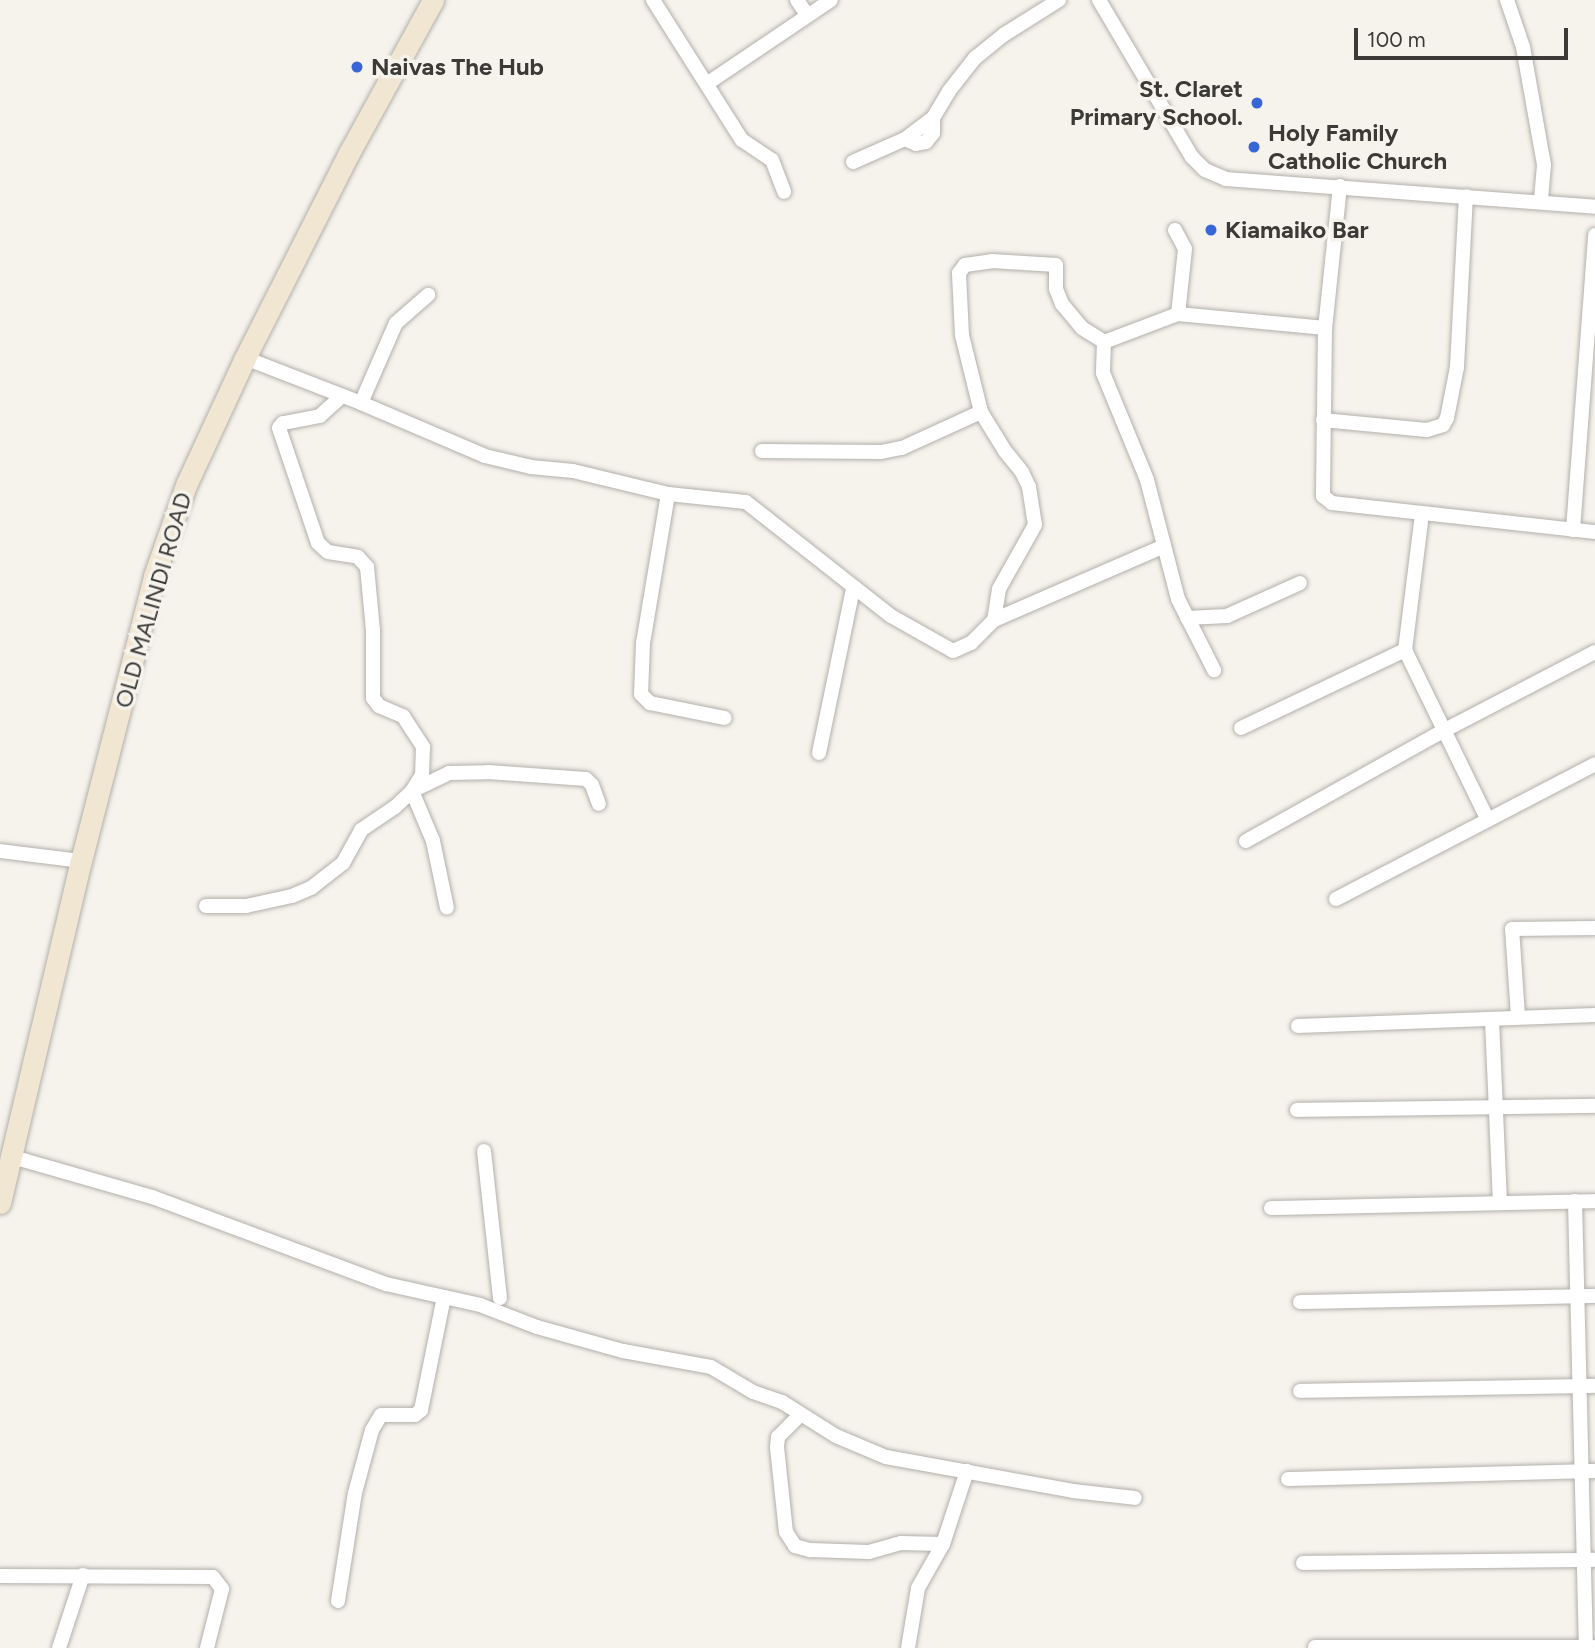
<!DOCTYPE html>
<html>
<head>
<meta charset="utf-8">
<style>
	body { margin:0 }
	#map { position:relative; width:1595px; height:1648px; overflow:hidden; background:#f6f3ed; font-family:Figtree,sans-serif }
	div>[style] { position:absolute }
	.roads { filter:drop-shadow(0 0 2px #b3b0ab) drop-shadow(0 0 2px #b3b0ab) }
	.street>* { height:14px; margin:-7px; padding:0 7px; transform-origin:7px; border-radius:7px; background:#fff }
	.secondary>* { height:21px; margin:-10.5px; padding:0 10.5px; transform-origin:10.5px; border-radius:10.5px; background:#f0e6d2 }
	.dots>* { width:19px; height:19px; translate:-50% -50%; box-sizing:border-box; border:4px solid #f6f3ed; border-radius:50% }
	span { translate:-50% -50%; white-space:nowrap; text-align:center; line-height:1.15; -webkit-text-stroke:7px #f6f3ed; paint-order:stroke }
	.poi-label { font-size:24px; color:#3b3a37; font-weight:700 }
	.left { translate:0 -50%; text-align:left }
	.right { translate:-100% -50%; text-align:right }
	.street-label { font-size:24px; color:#3b3a37 }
	.scale { position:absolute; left:1354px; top:28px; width:214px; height:32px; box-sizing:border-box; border:4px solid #3b3a37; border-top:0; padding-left:9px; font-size:21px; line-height:24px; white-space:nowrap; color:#3b3a37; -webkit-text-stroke:5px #f6f3ed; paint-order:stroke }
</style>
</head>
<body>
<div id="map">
	<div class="roads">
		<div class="street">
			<i style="left:653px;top:0;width:166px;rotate:57.6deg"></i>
			<i style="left:742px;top:140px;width:36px;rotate:34deg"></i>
			<i style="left:772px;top:160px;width:34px;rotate:69deg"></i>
			<i style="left:797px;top:0;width:18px;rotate:56deg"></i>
			<i style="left:1099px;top:0;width:182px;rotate:59.4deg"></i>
			<i style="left:1192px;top:157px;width:18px;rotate:45deg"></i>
			<i style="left:1205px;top:170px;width:23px;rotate:23deg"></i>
			<i style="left:1226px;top:179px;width:370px;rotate:4.3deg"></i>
			<i style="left:1507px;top:0;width:50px;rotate:71.2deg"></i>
			<i style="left:1523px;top:47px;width:120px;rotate:79.9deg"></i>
			<i style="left:1544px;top:165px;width:37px;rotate:95deg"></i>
			<i style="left:708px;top:83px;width:148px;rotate:-34deg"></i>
			<i style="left:905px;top:139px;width:12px;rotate:24deg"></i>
			<i style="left:916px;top:144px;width:10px;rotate:-11deg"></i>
			<i style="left:926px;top:142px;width:11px;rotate:-52deg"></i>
			<i style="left:933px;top:133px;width:15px;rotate:-90deg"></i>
			<i style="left:853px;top:162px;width:57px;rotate:-23.9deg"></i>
			<i style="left:905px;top:139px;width:35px;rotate:-37deg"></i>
			<i style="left:933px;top:118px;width:31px;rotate:-59deg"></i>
			<i style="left:949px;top:91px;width:42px;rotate:-51.8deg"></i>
			<i style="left:975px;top:58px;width:38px;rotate:-39deg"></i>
			<i style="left:1005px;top:34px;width:64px;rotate:-32.2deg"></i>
			<i style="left:1340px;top:186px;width:143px;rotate:96deg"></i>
			<i style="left:1325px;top:328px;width:168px;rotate:90.7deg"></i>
			<i style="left:1323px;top:496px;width:11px;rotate:38deg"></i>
			<i style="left:1332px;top:503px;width:265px;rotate:6.3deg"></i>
			<i style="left:1175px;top:230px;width:21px;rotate:62deg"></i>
			<i style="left:1185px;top:249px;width:65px;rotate:96.1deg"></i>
			<i style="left:1104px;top:342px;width:31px;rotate:92deg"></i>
			<i style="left:1103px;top:373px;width:116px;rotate:67.6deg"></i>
			<i style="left:1147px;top:480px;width:123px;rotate:75.4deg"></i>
			<i style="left:1178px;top:599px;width:80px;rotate:63.1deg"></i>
			<i style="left:245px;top:358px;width:124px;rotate:21.2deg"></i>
			<i style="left:361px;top:403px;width:87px;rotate:-66.4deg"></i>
			<i style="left:396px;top:323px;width:43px;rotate:-41.2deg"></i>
			<i style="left:342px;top:396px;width:30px;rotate:138deg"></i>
			<i style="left:320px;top:416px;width:38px;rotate:169deg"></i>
			<i style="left:283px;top:423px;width:6px;rotate:129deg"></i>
			<i style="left:279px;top:428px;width:121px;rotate:71.3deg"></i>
			<i style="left:318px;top:543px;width:13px;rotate:42deg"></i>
			<i style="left:328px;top:552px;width:30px;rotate:9deg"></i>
			<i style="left:358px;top:557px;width:13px;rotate:48deg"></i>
			<i style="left:367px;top:567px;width:63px;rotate:84.6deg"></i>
			<i style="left:373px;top:630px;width:68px;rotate:90deg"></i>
			<i style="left:373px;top:698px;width:10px;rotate:53deg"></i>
			<i style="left:379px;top:706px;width:26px;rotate:23deg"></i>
			<i style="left:403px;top:716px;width:37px;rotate:57deg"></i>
			<i style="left:423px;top:747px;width:28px;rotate:92deg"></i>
			<i style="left:422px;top:775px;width:19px;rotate:122deg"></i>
			<i style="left:412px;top:791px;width:54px;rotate:67.2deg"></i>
			<i style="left:433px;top:841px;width:68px;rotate:78.2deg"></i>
			<i style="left:361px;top:403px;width:135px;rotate:23.1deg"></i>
			<i style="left:485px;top:456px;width:47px;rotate:13.4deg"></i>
			<i style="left:531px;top:467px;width:42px;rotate:5.4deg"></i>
			<i style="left:573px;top:471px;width:98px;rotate:13.6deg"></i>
			<i style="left:668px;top:494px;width:78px;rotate:5.9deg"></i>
			<i style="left:746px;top:502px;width:184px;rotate:38.2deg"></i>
			<i style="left:891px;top:616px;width:71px;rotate:29.4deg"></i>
			<i style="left:953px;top:651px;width:20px;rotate:-24deg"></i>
			<i style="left:971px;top:643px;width:33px;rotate:-45deg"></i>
			<i style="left:994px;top:620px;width:185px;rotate:-23.5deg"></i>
			<i style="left:981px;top:412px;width:46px;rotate:58.4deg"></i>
			<i style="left:1005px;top:451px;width:27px;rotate:51deg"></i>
			<i style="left:1022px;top:472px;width:17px;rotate:65deg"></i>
			<i style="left:1029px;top:487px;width:38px;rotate:81deg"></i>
			<i style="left:1035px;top:525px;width:73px;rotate:119.4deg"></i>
			<i style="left:999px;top:589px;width:31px;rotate:99deg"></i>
			<i style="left:1323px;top:420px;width:104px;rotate:5.5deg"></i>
			<i style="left:1427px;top:430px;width:17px;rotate:-17deg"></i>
			<i style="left:1443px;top:425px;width:8px;rotate:-60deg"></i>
			<i style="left:1447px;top:418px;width:52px;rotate:-78.9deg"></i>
			<i style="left:1457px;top:367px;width:171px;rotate:-87deg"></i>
			<i style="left:762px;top:451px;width:119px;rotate:0.5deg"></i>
			<i style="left:881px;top:452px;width:21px;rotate:-11deg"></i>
			<i style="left:902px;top:448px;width:87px;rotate:-24.5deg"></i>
			<i style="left:981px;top:412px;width:79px;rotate:-103.9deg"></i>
			<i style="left:962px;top:335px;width:62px;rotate:-92.8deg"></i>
			<i style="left:959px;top:273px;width:10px;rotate:-53deg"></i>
			<i style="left:965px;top:265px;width:27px;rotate:-8deg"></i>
			<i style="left:992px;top:261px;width:64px;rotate:3.6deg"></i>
			<i style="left:1056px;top:265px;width:24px;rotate:90deg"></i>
			<i style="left:1056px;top:289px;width:16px;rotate:68deg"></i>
			<i style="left:1062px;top:304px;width:31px;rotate:50deg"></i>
			<i style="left:1082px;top:328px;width:26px;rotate:32deg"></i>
			<i style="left:1104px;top:342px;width:79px;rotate:-20.7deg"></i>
			<i style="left:1178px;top:314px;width:148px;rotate:5.4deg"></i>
			<i style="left:668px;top:494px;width:151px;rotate:99.5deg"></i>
			<i style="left:643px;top:643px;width:51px;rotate:92.2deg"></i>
			<i style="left:641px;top:694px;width:13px;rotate:45deg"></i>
			<i style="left:650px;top:703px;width:76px;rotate:11.3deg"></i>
			<i style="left:1422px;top:514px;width:137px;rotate:97.1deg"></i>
			<i style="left:1405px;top:650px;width:189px;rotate:64deg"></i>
			<i style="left:1573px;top:530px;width:296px;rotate:-85.7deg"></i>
			<i style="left:1187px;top:618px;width:40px;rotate:-2.9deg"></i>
			<i style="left:1227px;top:616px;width:80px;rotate:-24.3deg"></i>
			<i style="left:1241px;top:728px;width:182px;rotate:-25.4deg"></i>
			<i style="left:819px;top:753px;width:167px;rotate:-78.3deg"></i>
			<i style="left:1246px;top:841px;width:228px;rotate:-29.2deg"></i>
			<i style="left:1445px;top:730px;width:169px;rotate:-27.5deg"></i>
			<i style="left:0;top:851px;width:82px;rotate:7deg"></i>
			<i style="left:1336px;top:899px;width:292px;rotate:-27.5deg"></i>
			<i style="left:206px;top:906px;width:40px"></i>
			<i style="left:246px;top:906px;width:47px;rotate:-12.3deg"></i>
			<i style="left:292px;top:896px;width:21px;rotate:-23deg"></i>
			<i style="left:311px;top:888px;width:41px;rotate:-38deg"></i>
			<i style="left:343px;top:863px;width:38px;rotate:-61deg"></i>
			<i style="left:361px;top:830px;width:41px;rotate:-34.1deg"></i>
			<i style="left:395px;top:807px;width:23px;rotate:-43deg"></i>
			<i style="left:412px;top:791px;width:41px;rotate:-25.9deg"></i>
			<i style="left:449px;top:773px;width:39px;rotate:-1deg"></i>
			<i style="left:488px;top:772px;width:98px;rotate:4.1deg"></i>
			<i style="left:586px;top:779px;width:8px;rotate:45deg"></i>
			<i style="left:592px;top:785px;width:20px;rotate:70deg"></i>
			<i style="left:1518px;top:1016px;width:87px;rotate:-93.9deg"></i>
			<i style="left:1512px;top:929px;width:83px;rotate:-0.7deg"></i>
			<i style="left:1492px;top:1020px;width:182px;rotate:87.5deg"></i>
			<i style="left:1298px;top:1026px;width:297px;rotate:-2.1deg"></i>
			<i style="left:1297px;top:1110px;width:298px;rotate:-0.8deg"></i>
			<i style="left:484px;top:1151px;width:148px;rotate:83.8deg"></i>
			<i style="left:9px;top:1156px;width:149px;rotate:16deg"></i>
			<i style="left:152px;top:1197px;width:250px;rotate:20.4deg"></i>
			<i style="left:386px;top:1284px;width:96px;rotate:12.6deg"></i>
			<i style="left:480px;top:1305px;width:61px;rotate:21.1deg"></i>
			<i style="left:537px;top:1327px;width:89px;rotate:15.6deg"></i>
			<i style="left:623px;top:1351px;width:89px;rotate:10.3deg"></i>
			<i style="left:711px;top:1367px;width:49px;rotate:30.8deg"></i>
			<i style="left:753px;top:1392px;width:31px;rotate:19deg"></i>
			<i style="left:782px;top:1402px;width:64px;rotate:32.2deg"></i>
			<i style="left:836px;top:1436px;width:54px;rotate:22.8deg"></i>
			<i style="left:886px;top:1457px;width:190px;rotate:10.3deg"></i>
			<i style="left:1073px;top:1491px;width:62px;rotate:6.4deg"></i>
			<i style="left:1575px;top:1201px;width:447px;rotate:88.6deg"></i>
			<i style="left:1271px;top:1208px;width:324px;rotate:-1.2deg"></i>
			<i style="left:1300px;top:1302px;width:295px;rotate:-1.2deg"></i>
			<i style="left:1300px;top:1391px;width:295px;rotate:-1deg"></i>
			<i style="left:800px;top:1415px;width:31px;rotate:135deg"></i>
			<i style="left:778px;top:1437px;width:10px;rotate:96deg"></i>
			<i style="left:777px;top:1447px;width:85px;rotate:84deg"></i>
			<i style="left:786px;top:1532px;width:17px;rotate:57deg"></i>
			<i style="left:795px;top:1546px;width:16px;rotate:15deg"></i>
			<i style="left:810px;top:1550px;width:59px;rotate:1.9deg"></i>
			<i style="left:869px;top:1552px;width:33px;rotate:-16deg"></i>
			<i style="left:901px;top:1543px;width:42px;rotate:1.4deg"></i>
			<i style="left:1288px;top:1479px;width:307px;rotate:-1.5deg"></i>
			<i style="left:1303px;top:1563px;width:292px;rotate:-0.6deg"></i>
			<i style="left:0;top:1576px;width:213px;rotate:0.3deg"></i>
			<i style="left:213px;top:1577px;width:15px;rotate:53deg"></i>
			<i style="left:222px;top:1589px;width:61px;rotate:104.3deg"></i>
			<i style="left:338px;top:1601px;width:109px;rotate:-81.1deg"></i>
			<i style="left:355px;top:1493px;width:65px;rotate:-74.9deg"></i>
			<i style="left:372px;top:1430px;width:17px;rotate:-59deg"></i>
			<i style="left:381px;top:1415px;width:34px"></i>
			<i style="left:415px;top:1415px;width:8px;rotate:-40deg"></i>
			<i style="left:421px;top:1410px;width:115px;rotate:-78.5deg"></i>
			<i style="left:1315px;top:1647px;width:278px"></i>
			<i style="left:59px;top:1648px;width:77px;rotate:-71.8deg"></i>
			<i style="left:908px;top:1648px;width:61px;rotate:-80.5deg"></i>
			<i style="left:918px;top:1588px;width:51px;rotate:-60.4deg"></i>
			<i style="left:943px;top:1544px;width:77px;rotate:-71.8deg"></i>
		</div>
		<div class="secondary">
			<i style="left:0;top:1203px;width:351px;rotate:-76.7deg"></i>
			<i style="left:81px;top:861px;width:294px;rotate:-75.6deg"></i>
			<i style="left:154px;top:576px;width:96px;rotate:-70.6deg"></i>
			<i style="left:186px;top:485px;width:140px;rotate:-65.1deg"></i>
			<i style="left:245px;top:358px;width:230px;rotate:-63.1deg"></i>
			<i style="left:349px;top:153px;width:175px;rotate:-61.2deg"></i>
		</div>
	</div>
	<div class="dots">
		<i style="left:357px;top:67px;background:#3966d7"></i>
		<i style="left:1257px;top:103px;background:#3966d7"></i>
		<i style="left:1254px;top:147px;background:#3966d7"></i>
		<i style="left:1211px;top:230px;background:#3966d7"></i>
	</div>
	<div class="poi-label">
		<span class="left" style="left:371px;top:67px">Naivas The Hub</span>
		<span class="right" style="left:1243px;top:103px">St. Claret<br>Primary School.</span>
		<span class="left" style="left:1268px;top:147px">Holy Family<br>Catholic Church</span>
		<span class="left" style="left:1225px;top:230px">Kiamaiko Bar</span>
	</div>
	<div class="street-label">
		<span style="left:153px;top:600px;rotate:-74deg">OLD MALINDI ROAD</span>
	</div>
	<div class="scale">100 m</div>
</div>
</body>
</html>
